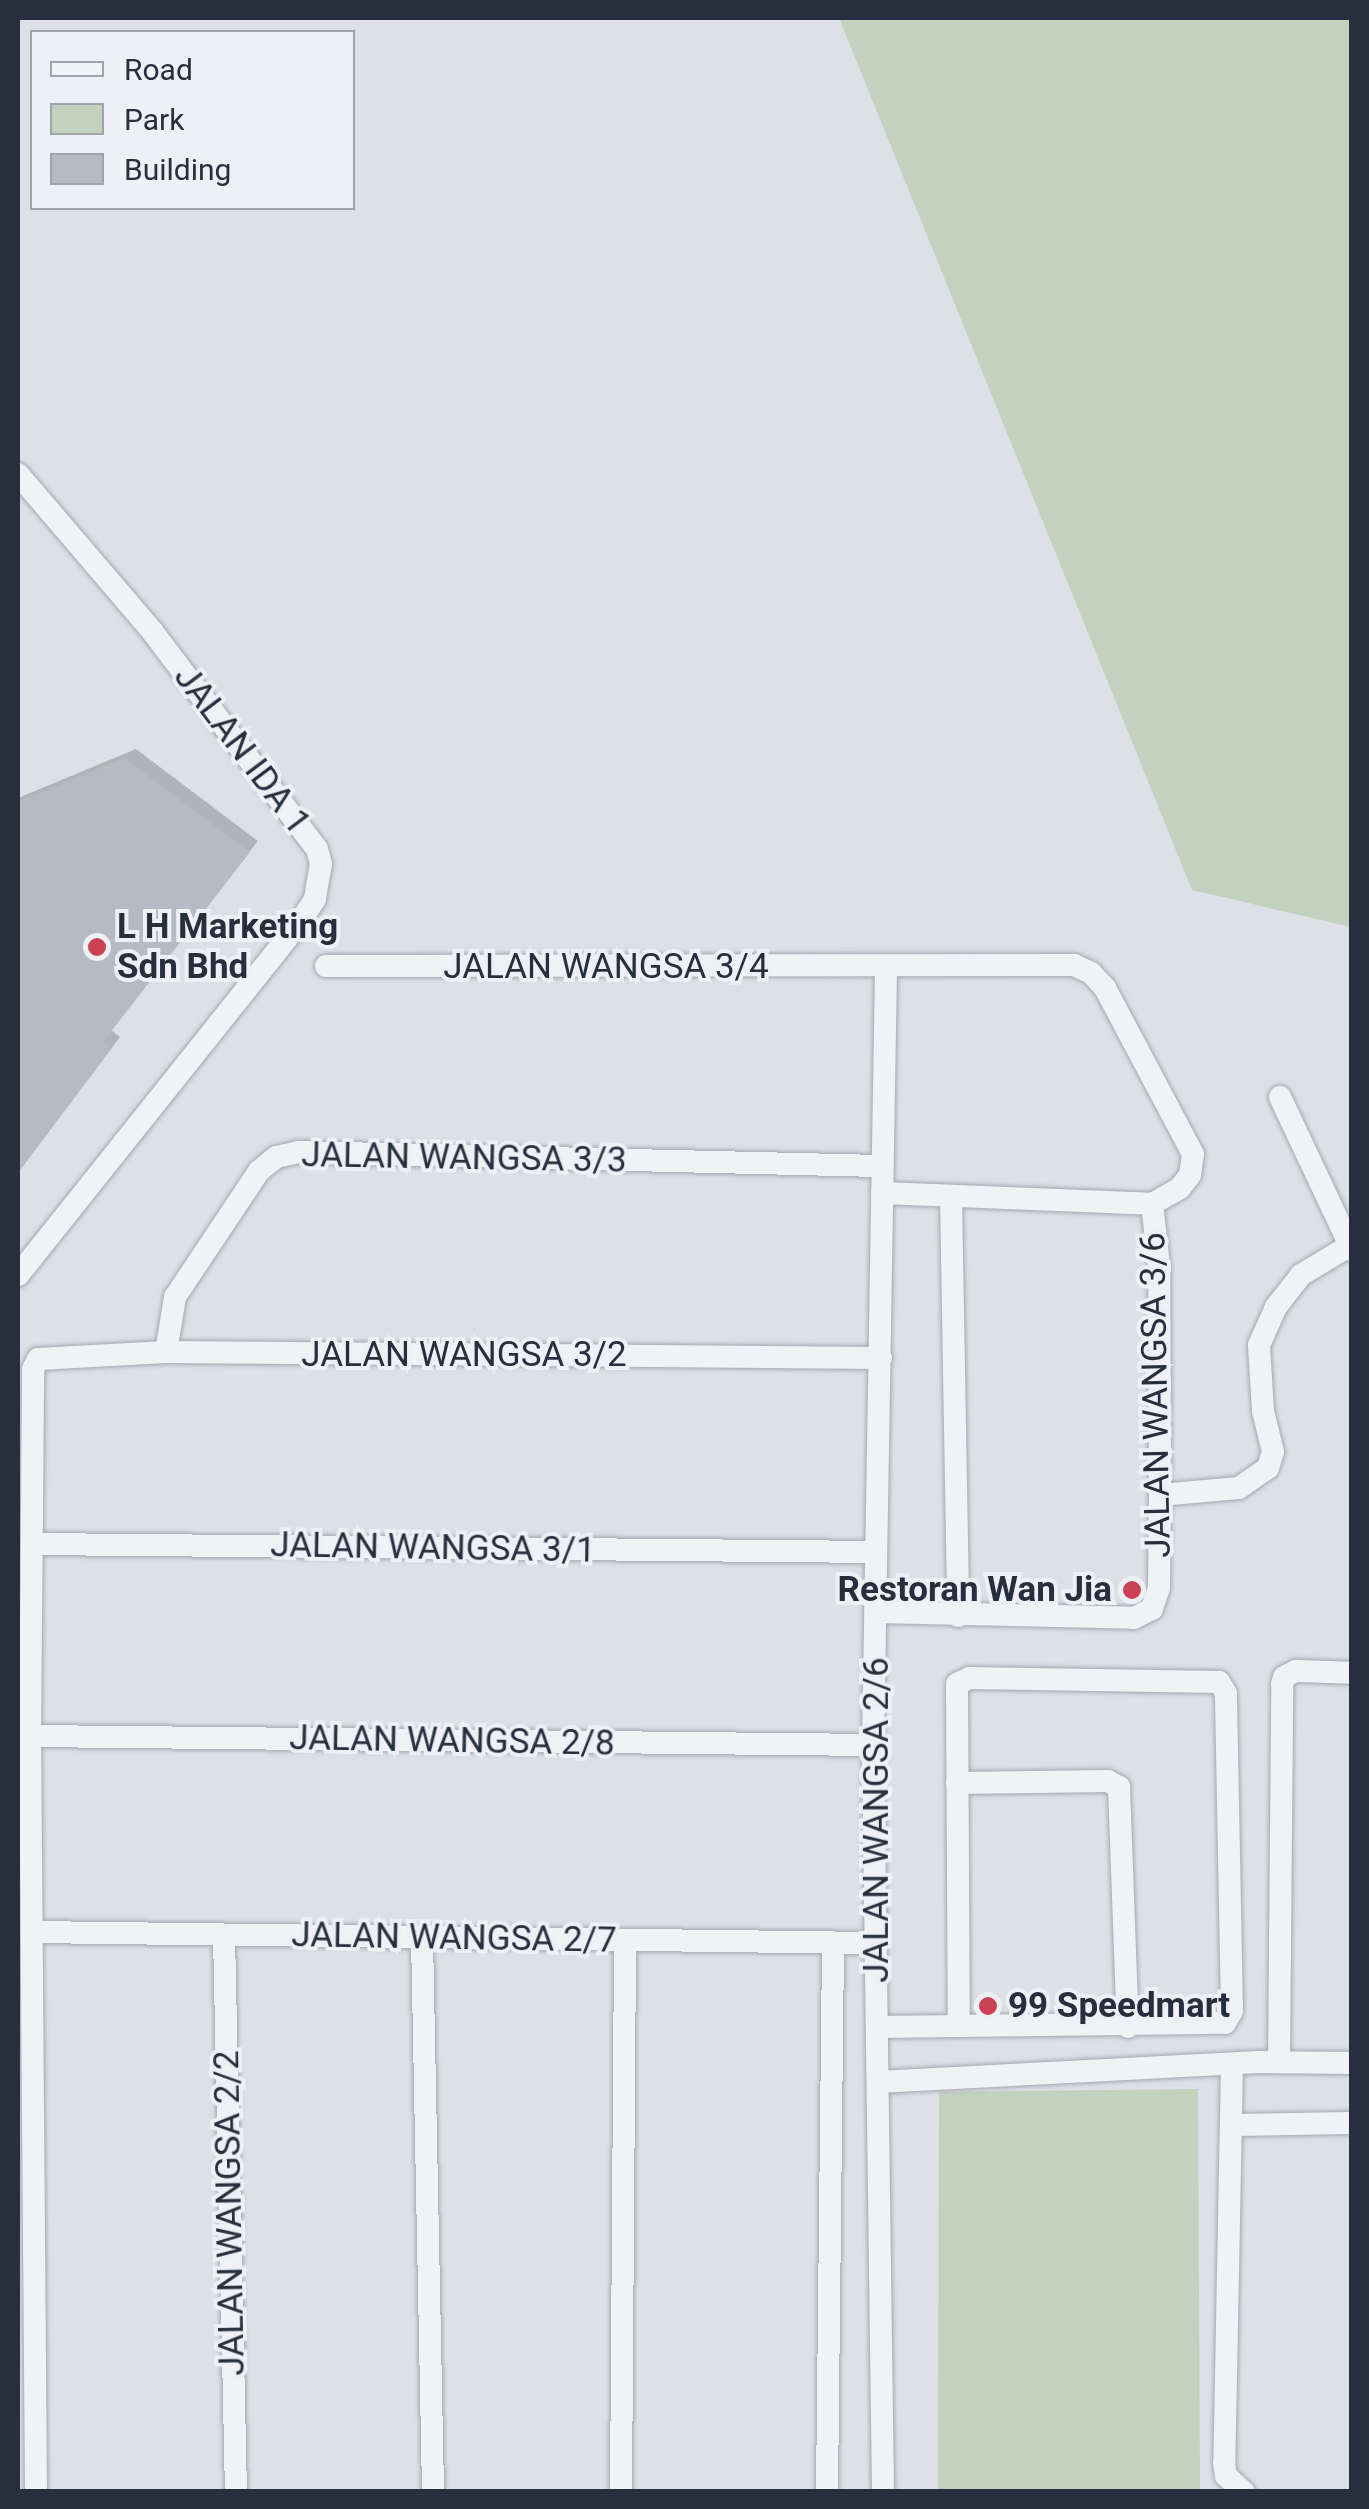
<!DOCTYPE html>
<html>
<head>
<meta charset="utf-8">
<style>
	body { margin:0 }
	#map { position:relative; width:1369px; height:2509px; overflow:hidden; background:#dde1e7; font-family:Roboto,sans-serif }
	div>[style] { position:absolute }
	.green>* { inset:0; background:#c3d1bf }
	.shadow>* { inset:0; background:#0003 }
	.building>* { inset:0; background:#b5bac4 }
	.roads { filter:drop-shadow(0 0 2px #a3a8b1) drop-shadow(0 0 2px #a3a8b1) }
	.minor>* { height:22px; margin:-11px; padding:0 11px; transform-origin:11px; border-radius:11px; background:#f0f2f6 }
	.dots>* { width:28px; height:28px; translate:-50% -50%; box-sizing:border-box; border:5px solid #edf0f5; border-radius:50% }
	span { translate:-50% -50%; white-space:nowrap; text-align:center; line-height:1.15; -webkit-text-stroke:8px #edf0f5; paint-order:stroke }
	.street-label { font-size:35px; color:#272f3e }
	.poi-label { font-size:35px; color:#272f3e; font-weight:700 }
	.left { translate:0 -50%; text-align:left }
	.right { translate:-100% -50%; text-align:right }
	.frame { position:absolute; inset:0; border:20px solid #272f3e; pointer-events:none }
	.legend { position:absolute; left:30px; top:30px; width:325px; height:180px; box-sizing:border-box; background:#edf0f5; border:2px solid #9ea3ac; margin:0; padding:12px 18px; list-style:none; font-size:30px; color:#272f3e }
	.legend li { display:flex; align-items:center; gap:20px; height:50px }
	.legend b { width:50px; border:2px solid #9ea3ac }
</style>
</head>
<body>
<div id="map">
	<div class="green">
		<i style="clip-path:polygon(839px 18px,1351px 18px,1351px 927px,1192px 890px)"></i>
		<i style="clip-path:polygon(1198px 2089px,1200px 2490px,938px 2491px,939px 2092px)"></i>
	</div>
	<div class="shadow">
		<i style="clip-path:polygon(136px 749px,258px 841px,111px 1030px,120px 1037px,18px 1171px,18px 798px)"></i>
	</div>
	<div class="building">
		<i style="clip-path:polygon(124px 758px,250px 852px,103px 1042px,112px 1048px,18px 1173px,18px 802px)"></i>
	</div>
	<div class="roads">
		<div class="minor">
			<i style="left:18px;top:474px;width:206px;rotate:49.5deg"></i>
			<i style="left:152px;top:631px;width:273px;rotate:52.9deg"></i>
			<i style="left:317px;top:849px;width:16px;rotate:75deg"></i>
			<i style="left:321px;top:864px;width:36px;rotate:100deg"></i>
			<i style="left:315px;top:899px;width:27px;rotate:123deg"></i>
			<i style="left:300px;top:922px;width:452px;rotate:128.6deg"></i>
			<i style="left:326px;top:966px;width:748px;rotate:-0.08deg"></i>
			<i style="left:1074px;top:965px;width:19px;rotate:25deg"></i>
			<i style="left:1091px;top:973px;width:21px;rotate:47deg"></i>
			<i style="left:1105px;top:988px;width:188px;rotate:62.1deg"></i>
			<i style="left:1193px;top:1154px;width:21px;rotate:98deg"></i>
			<i style="left:1190px;top:1175px;width:16px;rotate:128deg"></i>
			<i style="left:1180px;top:1188px;width:32px;rotate:150deg"></i>
			<i style="left:1280px;top:1097px;width:169px;rotate:64.8deg"></i>
			<i style="left:882px;top:1193px;width:270px;rotate:2.3deg"></i>
			<i style="left:951px;top:1197px;width:419px;rotate:89deg"></i>
			<i style="left:166px;top:1352px;width:56px;rotate:-80.7deg"></i>
			<i style="left:175px;top:1297px;width:151px;rotate:-56.3deg"></i>
			<i style="left:259px;top:1171px;width:22px;rotate:-39deg"></i>
			<i style="left:276px;top:1157px;width:24px;rotate:-12deg"></i>
			<i style="left:299px;top:1152px;width:583px;rotate:1.38deg"></i>
			<i style="left:1160px;top:1495px;width:79px;rotate:-5.1deg"></i>
			<i style="left:1239px;top:1488px;width:35px;rotate:-35deg"></i>
			<i style="left:1268px;top:1468px;width:17px;rotate:-73deg"></i>
			<i style="left:1273px;top:1452px;width:42px;rotate:-103.7deg"></i>
			<i style="left:1263px;top:1411px;width:66px;rotate:-93.5deg"></i>
			<i style="left:1259px;top:1345px;width:42px;rotate:-65.9deg"></i>
			<i style="left:1276px;top:1307px;width:41px;rotate:-52deg"></i>
			<i style="left:1301px;top:1275px;width:56px;rotate:-31.1deg"></i>
			<i style="left:32px;top:1544px;width:844px;rotate:0.54deg"></i>
			<i style="left:878px;top:1612px;width:256px;rotate:1.3deg"></i>
			<i style="left:1134px;top:1618px;width:20px;rotate:-27deg"></i>
			<i style="left:1152px;top:1609px;width:22px;rotate:-72deg"></i>
			<i style="left:1159px;top:1588px;width:93px;rotate:-89.4deg"></i>
			<i style="left:1160px;top:1495px;width:230px;rotate:-90.2deg"></i>
			<i style="left:1159px;top:1265px;width:61px;rotate:-96.5deg"></i>
			<i style="left:30px;top:1736px;width:843px;rotate:0.61deg"></i>
			<i style="left:957px;top:1783px;width:151px;rotate:-0.8deg"></i>
			<i style="left:1108px;top:1781px;width:13px;rotate:29deg"></i>
			<i style="left:1119px;top:1787px;width:240px;rotate:87.9deg"></i>
			<i style="left:32px;top:1932px;width:843px;rotate:0.75deg"></i>
			<i style="left:224px;top:1935px;width:557px;rotate:88.77deg"></i>
			<i style="left:422px;top:1937px;width:555px;rotate:88.86deg"></i>
			<i style="left:877px;top:2027px;width:348px;rotate:-0.7deg"></i>
			<i style="left:1225px;top:2023px;width:14px;rotate:-60deg"></i>
			<i style="left:1232px;top:2011px;width:318px;rotate:-91.1deg"></i>
			<i style="left:1226px;top:1693px;width:13px;rotate:-122deg"></i>
			<i style="left:1219px;top:1682px;width:250px;rotate:-179.1deg"></i>
			<i style="left:969px;top:1678px;width:13px;rotate:153deg"></i>
			<i style="left:957px;top:1684px;width:340px;rotate:89.7deg"></i>
			<i style="left:1279px;top:2062px;width:378px;rotate:-89.5deg"></i>
			<i style="left:1282px;top:1684px;width:7px;rotate:-74deg"></i>
			<i style="left:1284px;top:1677px;width:13px;rotate:-27deg"></i>
			<i style="left:1296px;top:1671px;width:56px;rotate:2deg"></i>
			<i style="left:1232px;top:2064px;width:399px;rotate:91.1deg"></i>
			<i style="left:1224px;top:2463px;width:13px;rotate:81deg"></i>
			<i style="left:1226px;top:2476px;width:24px;rotate:42deg"></i>
			<i style="left:878px;top:2082px;width:381px;rotate:-3deg"></i>
			<i style="left:1258px;top:2062px;width:94px;rotate:0.6deg"></i>
			<i style="left:1232px;top:2125px;width:120px;rotate:-1deg"></i>
			<i style="left:36px;top:2492px;width:756px;rotate:-90.45deg"></i>
			<i style="left:30px;top:1736px;width:367px;rotate:-89.5deg"></i>
			<i style="left:33px;top:1369px;width:11px;rotate:-63deg"></i>
			<i style="left:38px;top:1359px;width:128px;rotate:-3.1deg"></i>
			<i style="left:166px;top:1352px;width:715px;rotate:0.48deg"></i>
			<i style="left:621px;top:2492px;width:552px;rotate:-89.58deg"></i>
			<i style="left:827px;top:2492px;width:549px;rotate:-89.37deg"></i>
			<i style="left:883px;top:2492px;width:747px;rotate:-90.77deg"></i>
			<i style="left:873px;top:1745px;width:777px;rotate:-89.04deg"></i>
		</div>
	</div>
	<div class="dots">
		<i style="left:97px;top:947px;background:#cc4255"></i>
		<i style="left:1132px;top:1590px;background:#cc4255"></i>
		<i style="left:988px;top:2006px;background:#cc4255"></i>
	</div>
	<div class="street-label">
		<span style="left:242px;top:750px;rotate:53deg">JALAN IDA 1</span>
		<span style="left:606px;top:967px">JALAN WANGSA 3/4</span>
		<span style="left:464px;top:1158px;rotate:1deg">JALAN WANGSA 3/3</span>
		<span style="left:464px;top:1355px">JALAN WANGSA 3/2</span>
		<span style="left:1156px;top:1395px;rotate:-91deg">JALAN WANGSA 3/6</span>
		<span style="left:433px;top:1548px;rotate:1deg">JALAN WANGSA 3/1</span>
		<span style="left:452px;top:1741px;rotate:1deg">JALAN WANGSA 2/8</span>
		<span style="left:877px;top:1820px;rotate:-90deg">JALAN WANGSA 2/6</span>
		<span style="left:454px;top:1938px;rotate:1deg">JALAN WANGSA 2/7</span>
		<span style="left:230px;top:2213px;rotate:-91deg">JALAN WANGSA 2/2</span>
	</div>
	<div class="poi-label">
		<span class="left" style="left:117px;top:947px">L H Marketing<br>Sdn Bhd</span>
		<span class="right" style="left:1112px;top:1590px">Restoran Wan Jia</span>
		<span class="left" style="left:1008px;top:2006px">99 Speedmart</span>
	</div>
	<div class="frame"></div>
	<ul class="legend">
	<li><b style="height:12px;background:#f0f2f6"></b>Road</li>
	<li><b style="height:28px;background:#c3d1bf"></b>Park</li>
	<li><b style="height:28px;background:#b5bac4"></b>Building</li>
	</ul>
</div>
</body>
</html>
